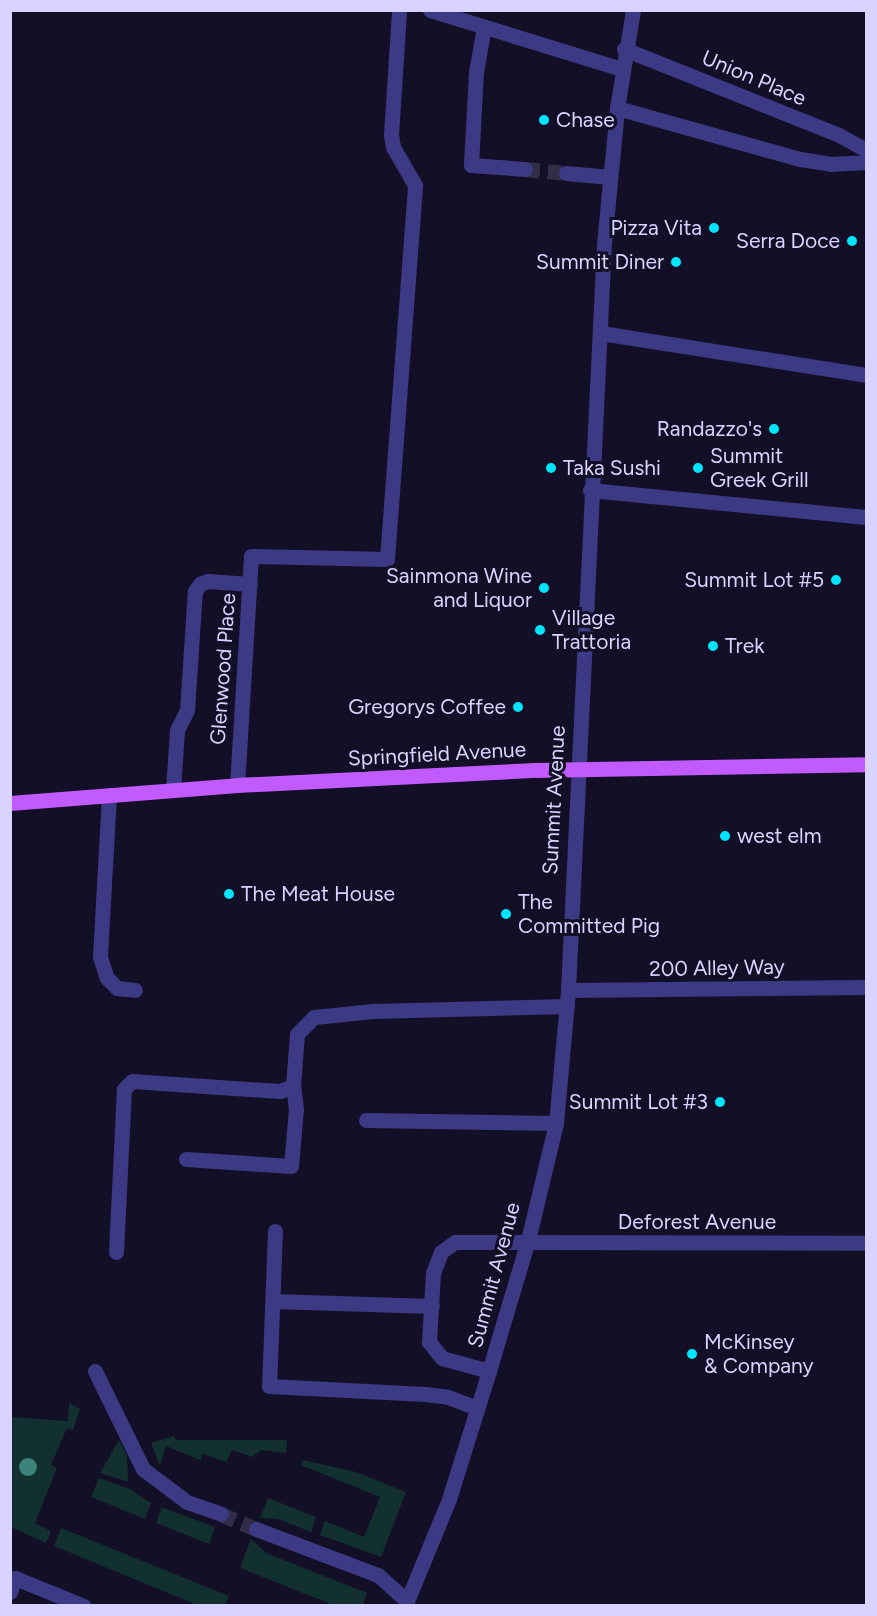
<!DOCTYPE html>
<html>
<head>
<meta charset="utf-8">
<style>
	body { margin:0 }
	#map { position:relative; width:877px; height:1616px; overflow:hidden; background:#130f26; font-family:Figtree,sans-serif }
	div>[style] { position:absolute }
	.green>* { inset:0; background:#12302f }
	.minor-tunnel>* { height:15px; margin-top:-7.5px; transform-origin:0; background:repeating-linear-gradient(90deg,#312d47 0 15px,transparent 0 23px) }
	.minor>* { height:15px; margin:-7.5px; padding:0 7.5px; transform-origin:7.5px; border-radius:7.5px; background:#3d3a85 }
	.major>* { height:15px; margin:-7.5px; padding:0 7.5px; transform-origin:7.5px; border-radius:7.5px; background:#c25bff }
	.trees>* { width:18px; height:18px; margin:-9px; border-radius:50%; background:#3d827b }
	.dots>* { width:16px; height:16px; translate:-50% -50%; box-sizing:border-box; border:3px solid #130f26; border-radius:50% }
	span { translate:-50% -50%; white-space:nowrap; text-align:center; line-height:1.15; -webkit-text-stroke:6px #130f26; paint-order:stroke }
	.street-label { font-size:21px; color:#d9d4ff }
	.poi-label { font-size:21px; color:#d9d4ff }
	.left { translate:0 -50%; text-align:left }
	.right { translate:-100% -50%; text-align:right }
	.frame { position:absolute; inset:0; border:12px solid #d9d4ff; pointer-events:none }
</style>
</head>
<body>
<div id="map">
	<div class="green">
		<i style="clip-path:polygon(69px 1403px,80px 1409px,73px 1430px,67px 1428px,51px 1465px,57px 1468px,35px 1523px,51px 1531px,46px 1543px,11px 1527px,11px 1417px,68px 1421px)"></i>
		<i style="clip-path:polygon(174px 1436px,176px 1440px,287px 1440px,286px 1453px,261px 1450px,252px 1457px,232px 1450px,226px 1462px,203px 1454px,200px 1460px,166px 1446px,160px 1466px,151px 1443px)"></i>
		<i style="clip-path:polygon(119px 1440px,127px 1455px,128px 1482px,100px 1473px)"></i>
		<i style="clip-path:polygon(303px 1460px,356px 1472px,406px 1492px,381px 1557px,320px 1535px,325px 1521px,364px 1537px,380px 1497px,301px 1465px)"></i>
		<i style="clip-path:polygon(99px 1478px,130px 1489px,151px 1503px,145px 1519px,91px 1497px)"></i>
		<i style="clip-path:polygon(268px 1498px,316px 1517px,311px 1532px,278px 1519px,260px 1518px)"></i>
		<i style="clip-path:polygon(162px 1507px,215px 1527px,209px 1544px,156px 1523px)"></i>
		<i style="clip-path:polygon(61px 1528px,229px 1596px,225px 1605px,197px 1605px,54px 1546px)"></i>
		<i style="clip-path:polygon(251px 1539px,266px 1553px,367px 1593px,363px 1605px,333px 1605px,240px 1568px)"></i>
	</div>
	<div class="minor-tunnel">
		<i style="left:525px;top:169px;width:41px;rotate:5.6deg"></i>
		<i style="left:221px;top:1514px;width:38px;rotate:23deg"></i>
	</div>
	<div class="minor">
		<i style="left:430px;top:10px;width:201px;rotate:17.1deg"></i>
		<i style="left:484px;top:27px;width:46px;rotate:100.1deg"></i>
		<i style="left:476px;top:72px;width:93px;rotate:93.1deg"></i>
		<i style="left:471px;top:165px;width:54px;rotate:4.2deg"></i>
		<i style="left:624px;top:49px;width:232px;rotate:21.8deg"></i>
		<i style="left:839px;top:135px;width:31px;rotate:29deg"></i>
		<i style="left:617px;top:108px;width:190px;rotate:15.6deg"></i>
		<i style="left:800px;top:159px;width:30px;rotate:9deg"></i>
		<i style="left:830px;top:164px;width:36px;rotate:-3deg"></i>
		<i style="left:566px;top:173px;width:44px;rotate:5.2deg"></i>
		<i style="left:601px;top:333px;width:268px;rotate:9deg"></i>
		<i style="left:590px;top:490px;width:277px;rotate:5.6deg"></i>
		<i style="left:237px;top:785px;width:229px;rotate:-86.5deg"></i>
		<i style="left:251px;top:556px;width:136px;rotate:1.3deg"></i>
		<i style="left:387px;top:559px;width:375px;rotate:-85.7deg"></i>
		<i style="left:415px;top:185px;width:44px;rotate:-120.1deg"></i>
		<i style="left:393px;top:147px;width:12px;rotate:-99deg"></i>
		<i style="left:391px;top:135px;width:125px;rotate:-86.3deg"></i>
		<i style="left:173px;top:790px;width:60px;rotate:-86.2deg"></i>
		<i style="left:177px;top:730px;width:22px;rotate:-63deg"></i>
		<i style="left:187px;top:710px;width:119px;rotate:-86.2deg"></i>
		<i style="left:195px;top:591px;width:9px;rotate:-54deg"></i>
		<i style="left:200px;top:584px;width:9px;rotate:-21deg"></i>
		<i style="left:208px;top:581px;width:42px;rotate:4.1deg"></i>
		<i style="left:109px;top:795px;width:162px;rotate:93.2deg"></i>
		<i style="left:100px;top:957px;width:22px;rotate:72deg"></i>
		<i style="left:107px;top:978px;width:14px;rotate:45deg"></i>
		<i style="left:117px;top:988px;width:18px;rotate:6deg"></i>
		<i style="left:568px;top:990px;width:298px;rotate:-0.6deg"></i>
		<i style="left:366px;top:1120px;width:190px;rotate:0.9deg"></i>
		<i style="left:186px;top:1159px;width:105px;rotate:3.8deg"></i>
		<i style="left:291px;top:1166px;width:57px;rotate:-85deg"></i>
		<i style="left:296px;top:1109px;width:23px;rotate:-97deg"></i>
		<i style="left:275px;top:1231px;width:155px;rotate:92.2deg"></i>
		<i style="left:269px;top:1386px;width:156px;rotate:2.9deg"></i>
		<i style="left:425px;top:1394px;width:23px;rotate:7deg"></i>
		<i style="left:448px;top:1397px;width:31px;rotate:21deg"></i>
		<i style="left:116px;top:1252px;width:163px;rotate:-87.2deg"></i>
		<i style="left:124px;top:1089px;width:11px;rotate:-45deg"></i>
		<i style="left:132px;top:1081px;width:148px;rotate:3.9deg"></i>
		<i style="left:280px;top:1091px;width:14px;rotate:-21deg"></i>
		<i style="left:293px;top:1086px;width:52px;rotate:-85.6deg"></i>
		<i style="left:297px;top:1034px;width:24px;rotate:-45deg"></i>
		<i style="left:314px;top:1017px;width:59px;rotate:-5.8deg"></i>
		<i style="left:373px;top:1011px;width:194px;rotate:-1.5deg"></i>
		<i style="left:273px;top:1301px;width:159px;rotate:1.8deg"></i>
		<i style="left:95px;top:1371px;width:109px;rotate:63.9deg"></i>
		<i style="left:143px;top:1469px;width:55px;rotate:36.9deg"></i>
		<i style="left:187px;top:1502px;width:36px;rotate:19deg"></i>
		<i style="left:489px;top:1371px;width:49px;rotate:-164.5deg"></i>
		<i style="left:442px;top:1358px;width:21px;rotate:-129deg"></i>
		<i style="left:429px;top:1342px;width:69px;rotate:-86.7deg"></i>
		<i style="left:433px;top:1273px;width:22px;rotate:-69deg"></i>
		<i style="left:441px;top:1252px;width:17px;rotate:-36deg"></i>
		<i style="left:455px;top:1242px;width:411px;rotate:0.1deg"></i>
		<i style="left:256px;top:1529px;width:130px;rotate:20.7deg"></i>
		<i style="left:378px;top:1575px;width:39px;rotate:42deg"></i>
		<i style="left:10px;top:1592px;width:15px;rotate:-70deg"></i>
		<i style="left:15px;top:1578px;width:74px;rotate:22.1deg"></i>
		<i style="left:405px;top:1606px;width:116px;rotate:-67.6deg"></i>
		<i style="left:449px;top:1499px;width:134px;rotate:-72.6deg"></i>
		<i style="left:489px;top:1371px;width:137px;rotate:-73.4deg"></i>
		<i style="left:528px;top:1240px;width:120px;rotate:-76.5deg"></i>
		<i style="left:556px;top:1123px;width:134px;rotate:-84.8deg"></i>
		<i style="left:568px;top:990px;width:747px;rotate:-87.24deg"></i>
		<i style="left:604px;top:244px;width:137px;rotate:-84.5deg"></i>
		<i style="left:617px;top:108px;width:99px;rotate:-80.7deg"></i>
	</div>
	<div class="major">
		<i style="left:10px;top:803px;width:228px;rotate:-4.5deg"></i>
		<i style="left:237px;top:785px;width:299px;rotate:-2.9deg"></i>
		<i style="left:536px;top:770px;width:330px;rotate:-1deg"></i>
	</div>
	<div class="trees">
		<i style="left:28px;top:1467px"></i>
	</div>
	<div class="dots">
		<i style="left:544px;top:120px;background:#00e5ff"></i>
		<i style="left:714px;top:228px;background:#00e5ff"></i>
		<i style="left:852px;top:241px;background:#00e5ff"></i>
		<i style="left:676px;top:262px;background:#00e5ff"></i>
		<i style="left:774px;top:429px;background:#00e5ff"></i>
		<i style="left:551px;top:468px;background:#00e5ff"></i>
		<i style="left:698px;top:468px;background:#00e5ff"></i>
		<i style="left:836px;top:580px;background:#00e5ff"></i>
		<i style="left:544px;top:588px;background:#00e5ff"></i>
		<i style="left:540px;top:630px;background:#00e5ff"></i>
		<i style="left:713px;top:646px;background:#00e5ff"></i>
		<i style="left:518px;top:707px;background:#00e5ff"></i>
		<i style="left:725px;top:836px;background:#00e5ff"></i>
		<i style="left:229px;top:894px;background:#00e5ff"></i>
		<i style="left:506px;top:914px;background:#00e5ff"></i>
		<i style="left:720px;top:1102px;background:#00e5ff"></i>
		<i style="left:692px;top:1354px;background:#00e5ff"></i>
	</div>
	<div class="street-label">
		<span style="left:754px;top:78px;rotate:23deg">Union Place</span>
		<span style="left:223px;top:669px;rotate:-86deg">Glenwood Place</span>
		<span style="left:437px;top:754px;rotate:-3deg">Springfield Avenue</span>
		<span style="left:554px;top:800px;rotate:-87deg">Summit Avenue</span>
		<span style="left:717px;top:968px;rotate:-1deg">200 Alley Way</span>
		<span style="left:697px;top:1222px">Deforest Avenue</span>
		<span style="left:494px;top:1275px;rotate:-75deg">Summit Avenue</span>
	</div>
	<div class="poi-label">
		<span class="left" style="left:556px;top:120px">Chase</span>
		<span class="right" style="left:702px;top:228px">Pizza Vita</span>
		<span class="right" style="left:840px;top:241px">Serra Doce</span>
		<span class="right" style="left:664px;top:262px">Summit Diner</span>
		<span class="right" style="left:762px;top:429px">Randazzo's</span>
		<span class="left" style="left:710px;top:468px">Summit<br>Greek Grill</span>
		<span class="left" style="left:563px;top:468px">Taka Sushi</span>
		<span class="right" style="left:532px;top:588px">Sainmona Wine<br>and Liquor</span>
		<span class="right" style="left:824px;top:580px">Summit Lot #5</span>
		<span class="left" style="left:552px;top:630px">Village<br>Trattoria</span>
		<span class="left" style="left:725px;top:646px">Trek</span>
		<span class="right" style="left:506px;top:707px">Gregorys Coffee</span>
		<span class="left" style="left:737px;top:836px">west elm</span>
		<span class="left" style="left:241px;top:894px">The Meat House</span>
		<span class="left" style="left:518px;top:914px">The<br>Committed Pig</span>
		<span class="right" style="left:708px;top:1102px">Summit Lot #3</span>
		<span class="left" style="left:704px;top:1354px">McKinsey<br>&amp; Company</span>
	</div>
	<div class="frame"></div>
</div>
</body>
</html>
